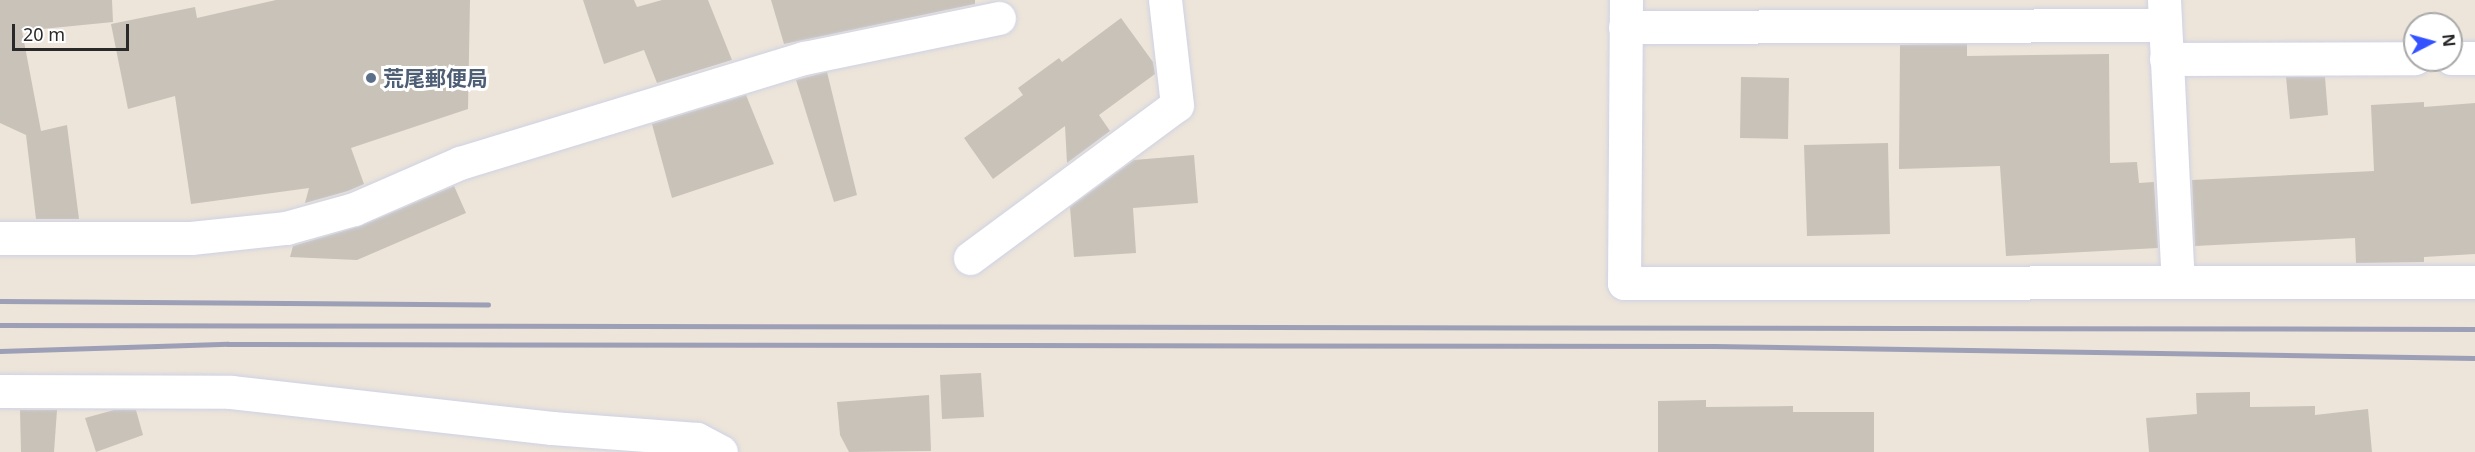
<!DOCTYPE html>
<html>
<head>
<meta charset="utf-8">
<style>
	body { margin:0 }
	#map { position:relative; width:2475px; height:452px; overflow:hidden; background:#ede5d9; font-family:"Noto Sans","Noto Sans JP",sans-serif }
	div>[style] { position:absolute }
	.building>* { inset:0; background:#c8c2b9 }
	.roads { filter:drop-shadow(0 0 2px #cfd2e4) drop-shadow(0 0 2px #cfd2e4) }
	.minor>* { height:33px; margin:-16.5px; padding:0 16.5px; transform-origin:16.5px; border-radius:16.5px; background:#fff }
	.rail>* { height:4.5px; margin:-2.25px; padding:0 2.25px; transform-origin:2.25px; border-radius:2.25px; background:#9c9fb6 }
	.dots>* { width:16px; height:16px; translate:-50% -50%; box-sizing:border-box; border:3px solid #fff; border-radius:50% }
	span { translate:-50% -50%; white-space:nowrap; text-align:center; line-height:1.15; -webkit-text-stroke:6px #fff; paint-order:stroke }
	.service-label { font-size:21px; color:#4e5e75; font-weight:700 }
	.left { translate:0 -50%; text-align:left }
	.north { position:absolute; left:2403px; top:12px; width:60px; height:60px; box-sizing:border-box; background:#fff; border:2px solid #a9a9a9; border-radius:50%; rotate:84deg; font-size:16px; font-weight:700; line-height:24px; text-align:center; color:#292929 }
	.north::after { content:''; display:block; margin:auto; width:21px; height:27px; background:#3453ff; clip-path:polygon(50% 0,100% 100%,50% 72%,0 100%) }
	.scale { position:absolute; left:12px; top:24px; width:117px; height:27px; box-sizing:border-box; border:3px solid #292929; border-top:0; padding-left:8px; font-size:18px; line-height:21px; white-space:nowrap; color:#292929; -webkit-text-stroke:4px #fff; paint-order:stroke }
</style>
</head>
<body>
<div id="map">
	<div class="building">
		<i style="clip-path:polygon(0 0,112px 0,113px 22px,22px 31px,41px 131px,67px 125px,79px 219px,36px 219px,26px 135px,0 123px)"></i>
		<i style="clip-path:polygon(276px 0,470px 0,468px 109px,351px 148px,364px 184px,348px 191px,305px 203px,309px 188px,191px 204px,175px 96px,128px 109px,111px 24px,195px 7px,197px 18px)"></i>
		<i style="clip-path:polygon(583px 0,634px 0,637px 7px,662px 0,708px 0,732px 60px,657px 83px,644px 50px,604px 64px)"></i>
		<i style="clip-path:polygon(771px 0,975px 0,975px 4px,784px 44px)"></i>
		<i style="clip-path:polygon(1121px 18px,1153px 62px,1155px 74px,1099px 115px,1110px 131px,1067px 163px,1065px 126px,993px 179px,964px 138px,1023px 95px,1018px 88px,1059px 58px,1062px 62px)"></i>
		<i style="clip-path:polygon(1967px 44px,1967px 56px,2109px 54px,2110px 163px,2137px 162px,2139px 183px,2154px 182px,2158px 248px,2006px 256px,2000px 166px,1899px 169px,1900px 45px)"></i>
		<i style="clip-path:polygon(827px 72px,857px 195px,834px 202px,796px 80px)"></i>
		<i style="clip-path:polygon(1741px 77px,1789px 78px,1788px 139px,1740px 138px)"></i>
		<i style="clip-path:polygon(2286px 77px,2325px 77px,2328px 115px,2290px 119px)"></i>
		<i style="clip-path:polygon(746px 95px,774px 164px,672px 198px,652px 124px)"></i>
		<i style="clip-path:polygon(2424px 102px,2424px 107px,2475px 103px,2475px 254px,2424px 257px,2424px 262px,2356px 263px,2355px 238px,2195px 246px,2192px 180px,2374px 171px,2371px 105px)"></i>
		<i style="clip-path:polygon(1888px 143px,1890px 234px,1807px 236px,1804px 145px)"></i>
		<i style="clip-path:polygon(1194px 155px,1198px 203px,1133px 208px,1136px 253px,1074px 257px,1070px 207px,1134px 160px)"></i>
		<i style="clip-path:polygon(454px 186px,466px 213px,357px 260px,290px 257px,293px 246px,361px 226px)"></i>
		<i style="clip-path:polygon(981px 373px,984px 417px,942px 419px,940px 375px)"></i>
		<i style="clip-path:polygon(2250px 392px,2250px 407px,2315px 406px,2315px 415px,2368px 409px,2372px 452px,2149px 452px,2146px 418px,2197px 414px,2196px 393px)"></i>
		<i style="clip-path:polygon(929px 395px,931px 451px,849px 452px,840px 435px,837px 402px)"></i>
		<i style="clip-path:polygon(1706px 400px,1706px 407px,1793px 406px,1793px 412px,1874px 412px,1874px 452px,1658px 452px,1658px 401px)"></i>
		<i style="clip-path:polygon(20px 410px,57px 410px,54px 452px,21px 452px)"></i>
		<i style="clip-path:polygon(114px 410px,136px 410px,143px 435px,96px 452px,85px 418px)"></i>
	</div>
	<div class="roads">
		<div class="minor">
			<i style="left:1626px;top:0;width:283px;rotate:90.4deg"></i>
			<i style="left:1624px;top:283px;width:851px;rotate:-0.07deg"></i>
			<i style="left:2164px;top:0;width:282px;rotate:87.2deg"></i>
			<i style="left:1625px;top:27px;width:540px;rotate:-0.21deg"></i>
			<i style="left:2451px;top:58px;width:24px"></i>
			<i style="left:2166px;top:59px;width:249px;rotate:-0.2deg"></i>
			<i style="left:0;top:238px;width:191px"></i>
			<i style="left:191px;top:238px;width:96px;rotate:-6deg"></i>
			<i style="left:286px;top:228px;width:71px;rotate:-15.6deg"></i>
			<i style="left:354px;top:209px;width:116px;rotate:-23.5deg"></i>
			<i style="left:460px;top:163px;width:360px;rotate:-17deg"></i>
			<i style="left:804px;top:58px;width:199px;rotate:-11.6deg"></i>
			<i style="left:970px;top:258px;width:257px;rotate:-36.5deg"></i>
			<i style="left:1177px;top:105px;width:106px;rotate:-96.5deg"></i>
			<i style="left:0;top:391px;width:231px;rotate:0.2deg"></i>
			<i style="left:231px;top:392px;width:323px;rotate:6.4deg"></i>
			<i style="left:552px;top:428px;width:145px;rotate:4.3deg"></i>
			<i style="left:697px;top:439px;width:27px;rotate:28deg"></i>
		</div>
	</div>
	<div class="rail">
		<i style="left:0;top:301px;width:488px;rotate:0.4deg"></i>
		<i style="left:0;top:325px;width:2475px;rotate:0.09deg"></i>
		<i style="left:0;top:351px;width:228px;rotate:-1.8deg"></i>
		<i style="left:228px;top:344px;width:1486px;rotate:0.08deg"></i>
		<i style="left:1714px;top:346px;width:761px;rotate:0.9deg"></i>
	</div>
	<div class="dots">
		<i style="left:371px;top:78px;background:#5c6f8a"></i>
	</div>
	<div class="service-label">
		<span class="left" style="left:383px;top:78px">荒尾郵便局</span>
	</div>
	<div class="north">N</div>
	<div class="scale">20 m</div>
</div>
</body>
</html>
